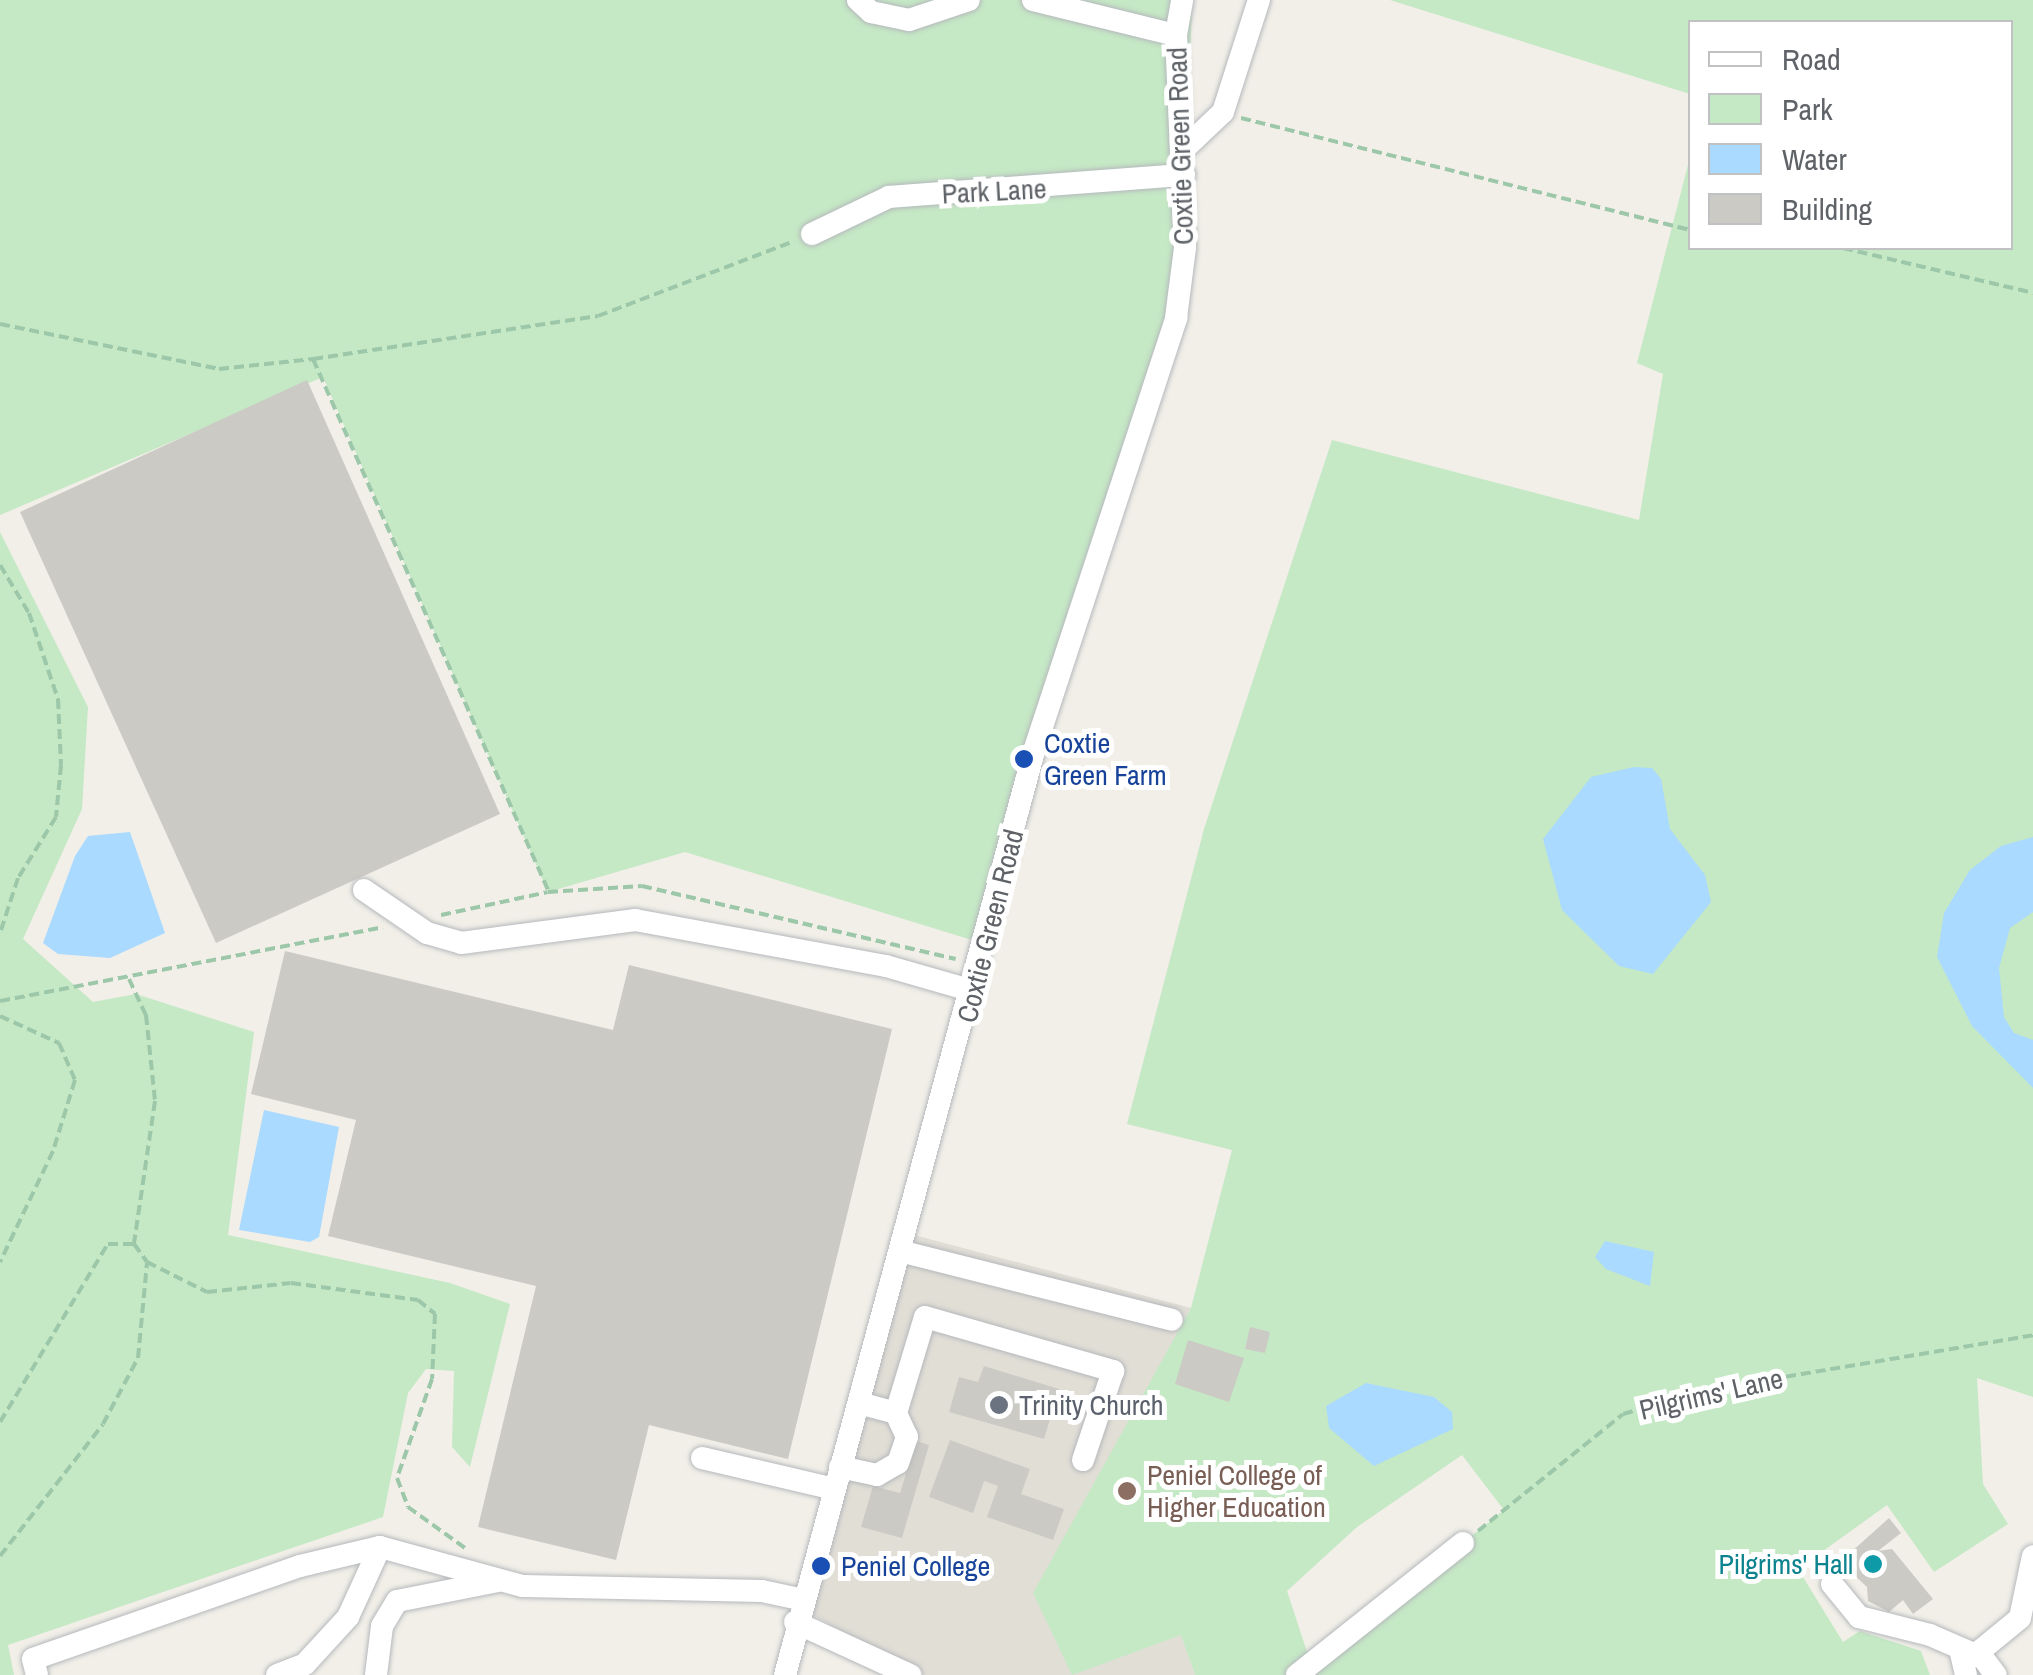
<!DOCTYPE html>
<html>
<head>
<meta charset="utf-8">
<style>
	body { margin:0 }
	#map { position:relative; width:2033px; height:1675px; overflow:hidden; background:#f1efe8; font-family:"Archivo Narrow",sans-serif }
	div>[style] { position:absolute }
	.education>* { inset:0; background:#e1ded6 }
	.green>* { inset:0; background:#c5e8c5 }
	.water>* { inset:0; background:#aadaff }
	.building>* { inset:0; background:#cccac5 }
	.path>* { height:4px; margin-top:-2px; transform-origin:0; background:repeating-linear-gradient(90deg,#9cc7a9 0 10px,transparent 0 15px) }
	.roads { filter:drop-shadow(0 0 2px #b5b8bc) drop-shadow(0 0 2px #b5b8bc) }
	.minor>* { height:22px; margin:-11px; padding:0 11px; transform-origin:11px; border-radius:11px; background:#fff }
	.dots>* { width:28px; height:28px; translate:-50% -50%; box-sizing:border-box; border:5px solid #fff; border-radius:50% }
	span { translate:-50% -50%; white-space:nowrap; text-align:center; line-height:1.15; -webkit-text-stroke:10px #fff; paint-order:stroke }
	.street-label { font-size:28px; color:#5f6368 }
	.transit-label { font-size:28px; color:#164399 }
	.left { translate:0 -50%; text-align:left }
	.worship-label { font-size:28px; color:#5b616d }
	.education-label { font-size:28px; color:#785e54 }
	.culture-label { font-size:28px; color:#0d838f }
	.right { translate:-100% -50%; text-align:right }
	.legend { position:absolute; left:1688px; top:20px; width:325px; height:230px; box-sizing:border-box; background:#fff; border:2px solid #bfc1c3; margin:0; padding:12px 18px; list-style:none; font-size:30px; color:#5f6368 }
	.legend li { display:flex; align-items:center; gap:20px; height:50px }
	.legend b { width:50px; border:2px solid #bfc1c3 }
</style>
</head>
<body>
<div id="map">
	<div class="education">
		<i style="clip-path:polygon(914px 1235px,1491px 1387px,1287px 1591px,1181px 1634px,1195px 1675px,924px 1675px,811px 1614px)"></i>
	</div>
	<div class="green">
		<i style="clip-path:polygon(0 0,1192px 0,1185px 248px,985px 944px,685px 852px,548px 892px,323px 377px,0 515px)"></i>
		<i style="clip-path:polygon(evenodd,1390px 0,2033px 0,2033px 1397px,1977px 1378px,1983px 1484px,2008px 1524px,1934px 1572px,1887px 1505px,1798px 1569px,1843px 1642px,1860px 1631px,1921px 1651px,1930px 1675px,1195px 1675px,1181px 1635px,1072px 1675px,1033px 1593px,1191px 1308px,1232px 1150px,1127px 1124px,1204px 829px,1332px 440px,1639px 520px,1663px 374px,1637px 363px,1690px 157px,1690px 248px,2010px 248px,2010px 22px,1690px 22px,1690px 94px,1390px 0,1462px 1455px,1504px 1510px,1311px 1664px,1287px 1591px,1357px 1527px,1462px 1455px)"></i>
		<i style="clip-path:polygon(0 532px,88px 707px,82px 809px,23px 939px,93px 1002px,136px 994px,254px 1032px,228px 1235px,450px 1283px,510px 1304px,470px 1467px,452px 1447px,454px 1371px,426px 1369px,408px 1393px,383px 1517px,8px 1645px,14px 1675px,0 1675px)"></i>
	</div>
	<div class="water">
		<i style="clip-path:polygon(1634px 767px,1652px 768px,1661px 779px,1670px 829px,1705px 875px,1711px 902px,1653px 974px,1619px 966px,1562px 910px,1543px 839px,1591px 777px)"></i>
		<i style="clip-path:polygon(130px 832px,165px 933px,110px 958px,58px 954px,43px 943px,75px 856px,88px 836px)"></i>
		<i style="clip-path:polygon(2033px 837px,2033px 912px,2010px 928px,1999px 968px,2004px 1017px,2014px 1033px,2033px 1040px,2033px 1088px,1972px 1026px,1937px 957px,1944px 913px,1970px 870px,2001px 846px)"></i>
		<i style="clip-path:polygon(264px 1110px,339px 1127px,319px 1237px,310px 1242px,239px 1230px)"></i>
		<i style="clip-path:polygon(1605px 1241px,1654px 1252px,1650px 1286px,1606px 1269px,1595px 1257px)"></i>
		<i style="clip-path:polygon(1366px 1383px,1434px 1397px,1452px 1412px,1453px 1429px,1374px 1466px,1329px 1428px,1326px 1406px)"></i>
	</div>
	<div class="building">
		<i style="clip-path:polygon(307px 380px,500px 814px,216px 943px,20px 512px)"></i>
		<i style="clip-path:polygon(285px 951px,613px 1030px,629px 965px,892px 1029px,788px 1459px,649px 1425px,616px 1560px,478px 1527px,536px 1286px,328px 1236px,356px 1120px,251px 1094px)"></i>
		<i style="clip-path:polygon(1250px 1327px,1270px 1332px,1265px 1353px,1245px 1349px)"></i>
		<i style="clip-path:polygon(1188px 1340px,1244px 1358px,1229px 1402px,1175px 1384px)"></i>
		<i style="clip-path:polygon(984px 1366px,1059px 1389px,1044px 1439px,949px 1412px,959px 1377px,978px 1382px)"></i>
		<i style="clip-path:polygon(950px 1440px,1030px 1469px,1021px 1494px,1064px 1509px,1053px 1540px,987px 1517px,998px 1486px,984px 1481px,973px 1513px,929px 1497px)"></i>
		<i style="clip-path:polygon(916px 1441px,929px 1445px,902px 1538px,861px 1527px,873px 1486px,900px 1493px)"></i>
		<i style="clip-path:polygon(1889px 1518px,1901px 1533px,1878px 1551px,1892px 1549px,1933px 1599px,1913px 1614px,1903px 1600px,1889px 1612px,1868px 1601px,1867px 1587px,1840px 1562px)"></i>
	</div>
	<div class="path">
		<i style="left:1241px;top:118px;width:463px;rotate:14deg"></i>
		<i style="left:1843px;top:248px;width:195px;rotate:13.3deg"></i>
		<i style="left:0;top:324px;width:224px;rotate:11.6deg"></i>
		<i style="left:219px;top:369px;width:95px;rotate:-6.1deg"></i>
		<i style="left:313px;top:359px;width:288px;rotate:-8.6deg"></i>
		<i style="left:598px;top:316px;width:210px;rotate:-20.9deg"></i>
		<i style="left:313px;top:359px;width:581px;rotate:66.13deg"></i>
		<i style="left:0;top:565px;width:56px;rotate:58.9deg"></i>
		<i style="left:29px;top:613px;width:91px;rotate:71.4deg"></i>
		<i style="left:58px;top:699px;width:66px;rotate:87.4deg"></i>
		<i style="left:61px;top:765px;width:52px;rotate:95.5deg"></i>
		<i style="left:56px;top:817px;width:72px;rotate:121.9deg"></i>
		<i style="left:18px;top:878px;width:58px;rotate:108.1deg"></i>
		<i style="left:441px;top:915px;width:109px;rotate:-12.1deg"></i>
		<i style="left:548px;top:892px;width:94px;rotate:-3.7deg"></i>
		<i style="left:642px;top:886px;width:322px;rotate:13.1deg"></i>
		<i style="left:129px;top:979px;width:40px;rotate:65deg"></i>
		<i style="left:146px;top:1015px;width:86px;rotate:84deg"></i>
		<i style="left:155px;top:1101px;width:145px;rotate:98.4deg"></i>
		<i style="left:134px;top:1244px;width:22px;rotate:54deg"></i>
		<i style="left:147px;top:1262px;width:67px;rotate:26.6deg"></i>
		<i style="left:207px;top:1292px;width:84px;rotate:-6.1deg"></i>
		<i style="left:291px;top:1283px;width:128px;rotate:7.6deg"></i>
		<i style="left:418px;top:1300px;width:22px;rotate:39deg"></i>
		<i style="left:435px;top:1314px;width:65px;rotate:92.6deg"></i>
		<i style="left:432px;top:1379px;width:105px;rotate:109.5deg"></i>
		<i style="left:397px;top:1478px;width:31px;rotate:69deg"></i>
		<i style="left:408px;top:1507px;width:70px;rotate:35.7deg"></i>
		<i style="left:0;top:1001px;width:390px;rotate:-10.9deg"></i>
		<i style="left:0;top:1016px;width:65px;rotate:24.6deg"></i>
		<i style="left:59px;top:1043px;width:40px;rotate:66.6deg"></i>
		<i style="left:75px;top:1080px;width:74px;rotate:107.2deg"></i>
		<i style="left:53px;top:1151px;width:123px;rotate:115.5deg"></i>
		<i style="left:0;top:1422px;width:208px;rotate:-58.8deg"></i>
		<i style="left:108px;top:1244px;width:26px"></i>
		<i style="left:1478px;top:1531px;width:186px;rotate:-38.9deg"></i>
		<i style="left:1623px;top:1414px;width:92px;rotate:-15.7deg"></i>
		<i style="left:1712px;top:1389px;width:326px;rotate:-9.5deg"></i>
		<i style="left:0;top:1556px;width:167px;rotate:-52deg"></i>
		<i style="left:103px;top:1424px;width:75px;rotate:-62.1deg"></i>
		<i style="left:138px;top:1358px;width:96px;rotate:-84.6deg"></i>
	</div>
	<div class="roads">
		<div class="minor">
			<i style="left:858px;top:0;width:18px;rotate:43deg"></i>
			<i style="left:871px;top:12px;width:39px;rotate:12deg"></i>
			<i style="left:909px;top:20px;width:63px;rotate:-18.4deg"></i>
			<i style="left:1033px;top:0;width:147px;rotate:13.8deg"></i>
			<i style="left:1185px;top:148px;width:52px;rotate:-43.5deg"></i>
			<i style="left:1223px;top:112px;width:118px;rotate:-72.2deg"></i>
			<i style="left:812px;top:234px;width:85px;rotate:-25.7deg"></i>
			<i style="left:889px;top:197px;width:296px;rotate:-4.3deg"></i>
			<i style="left:364px;top:890px;width:76px;rotate:34.3deg"></i>
			<i style="left:427px;top:933px;width:35px;rotate:16deg"></i>
			<i style="left:461px;top:943px;width:176px;rotate:-7.5deg"></i>
			<i style="left:635px;top:920px;width:255px;rotate:10.4deg"></i>
			<i style="left:886px;top:966px;width:91px;rotate:16deg"></i>
			<i style="left:904px;top:1252px;width:276px;rotate:14.2deg"></i>
			<i style="left:859px;top:1403px;width:38px;rotate:15deg"></i>
			<i style="left:896px;top:1413px;width:100px;rotate:-73.2deg"></i>
			<i style="left:925px;top:1317px;width:196px;rotate:16deg"></i>
			<i style="left:1113px;top:1371px;width:94px;rotate:108.6deg"></i>
			<i style="left:702px;top:1458px;width:136px;rotate:13.2deg"></i>
			<i style="left:840px;top:1467px;width:38px;rotate:12deg"></i>
			<i style="left:877px;top:1475px;width:24px;rotate:-30deg"></i>
			<i style="left:898px;top:1463px;width:28px;rotate:-71deg"></i>
			<i style="left:907px;top:1437px;width:26px;rotate:-115deg"></i>
			<i style="left:1832px;top:1584px;width:43px;rotate:50.7deg"></i>
			<i style="left:1859px;top:1617px;width:73px;rotate:14.2deg"></i>
			<i style="left:1930px;top:1635px;width:58px;rotate:23.5deg"></i>
			<i style="left:1983px;top:1658px;width:21px;rotate:53deg"></i>
			<i style="left:795px;top:1622px;width:127px;rotate:24.7deg"></i>
			<i style="left:1960px;top:1649px;width:27px;rotate:77deg"></i>
			<i style="left:1975px;top:1655px;width:58px;rotate:-39.4deg"></i>
			<i style="left:2020px;top:1618px;width:63px;rotate:-78.2deg"></i>
			<i style="left:37px;top:1675px;width:16px;rotate:-104deg"></i>
			<i style="left:33px;top:1659px;width:283px;rotate:-19.2deg"></i>
			<i style="left:300px;top:1566px;width:82px;rotate:-13.4deg"></i>
			<i style="left:380px;top:1547px;width:148px;rotate:15.3deg"></i>
			<i style="left:523px;top:1586px;width:239px;rotate:1.2deg"></i>
			<i style="left:762px;top:1591px;width:40px;rotate:12deg"></i>
			<i style="left:277px;top:1675px;width:30px;rotate:-21deg"></i>
			<i style="left:305px;top:1664px;width:64px;rotate:-47.5deg"></i>
			<i style="left:348px;top:1617px;width:77px;rotate:-65.4deg"></i>
			<i style="left:376px;top:1675px;width:49px;rotate:-83deg"></i>
			<i style="left:382px;top:1626px;width:29px;rotate:-59deg"></i>
			<i style="left:397px;top:1601px;width:103px;rotate:-11.2deg"></i>
			<i style="left:785px;top:1675px;width:957px;rotate:-74.92deg"></i>
			<i style="left:1034px;top:751px;width:456px;rotate:-71.8deg"></i>
			<i style="left:1176px;top:318px;width:71px;rotate:-82.7deg"></i>
			<i style="left:1185px;top:248px;width:213px;rotate:-92.4deg"></i>
			<i style="left:1176px;top:35px;width:36px;rotate:-80deg"></i>
			<i style="left:1297px;top:1675px;width:212px;rotate:-38.5deg"></i>
		</div>
	</div>
	<div class="dots">
		<i style="left:1024px;top:759px;background:#1a4fb4"></i>
		<i style="left:999px;top:1405px;background:#6b7280"></i>
		<i style="left:1127px;top:1491px;background:#8d6e63"></i>
		<i style="left:1873px;top:1564px;background:#0f9aa8"></i>
		<i style="left:821px;top:1566px;background:#1a4fb4"></i>
	</div>
	<div class="street-label">
		<span style="left:1180px;top:146px;rotate:-92deg">Coxtie Green Road</span>
		<span style="left:994px;top:191px;rotate:-3deg">Park Lane</span>
		<span style="left:990px;top:926px;rotate:-76deg">Coxtie Green Road</span>
		<span style="left:1711px;top:1394px;rotate:-13deg">Pilgrims' Lane</span>
	</div>
	<div class="transit-label">
		<span class="left" style="left:1044px;top:759px">Coxtie<br>Green Farm</span>
		<span class="left" style="left:841px;top:1566px">Peniel College</span>
	</div>
	<div class="worship-label">
		<span class="left" style="left:1019px;top:1405px">Trinity Church</span>
	</div>
	<div class="education-label">
		<span class="left" style="left:1147px;top:1491px">Peniel College of<br>Higher Education</span>
	</div>
	<div class="culture-label">
		<span class="right" style="left:1853px;top:1564px">Pilgrims' Hall</span>
	</div>
	<ul class="legend">
	<li><b style="height:12px;background:#fff"></b>Road</li>
	<li><b style="height:28px;background:#c5e8c5"></b>Park</li>
	<li><b style="height:28px;background:#aadaff"></b>Water</li>
	<li><b style="height:28px;background:#cccac5"></b>Building</li>
	</ul>
</div>
</body>
</html>
